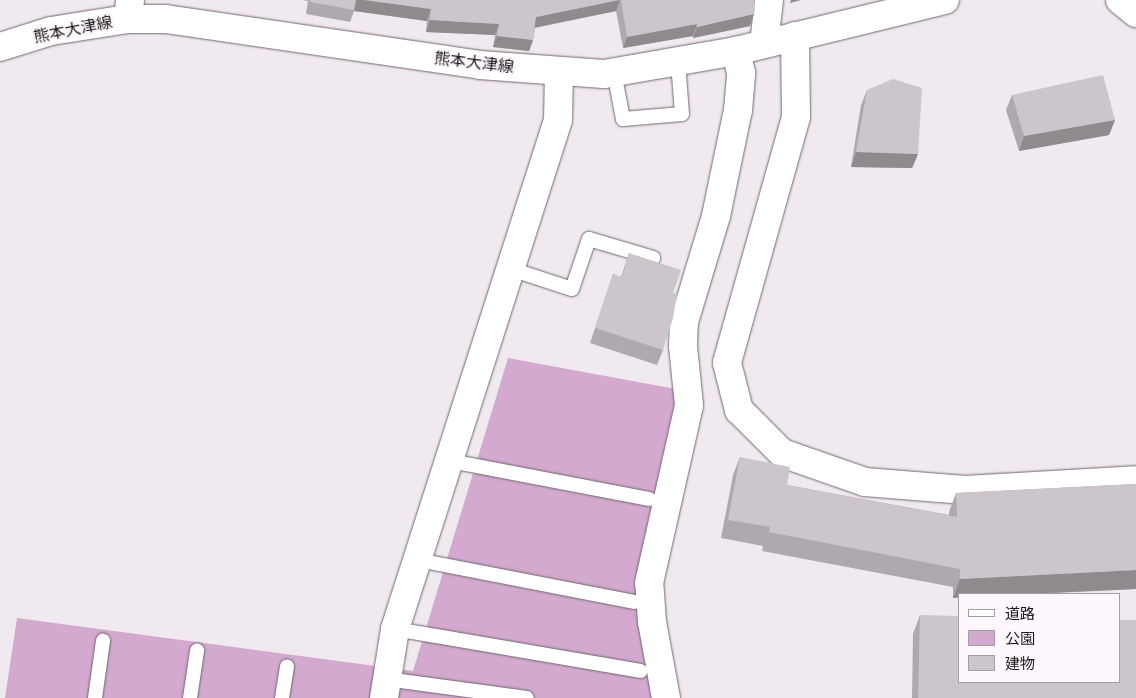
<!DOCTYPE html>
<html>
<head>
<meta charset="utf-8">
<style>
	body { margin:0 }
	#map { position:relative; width:1136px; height:698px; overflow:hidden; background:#f1e9f0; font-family:"Nunito Sans","Noto Sans JP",sans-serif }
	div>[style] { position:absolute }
	.green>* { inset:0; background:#d3a9cf }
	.roads { filter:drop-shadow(0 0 1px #6f686e) drop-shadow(0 0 1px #6f686e) }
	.lane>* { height:14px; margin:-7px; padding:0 7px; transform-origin:7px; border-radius:7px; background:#fff }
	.street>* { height:28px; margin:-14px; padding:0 14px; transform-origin:14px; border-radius:14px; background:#fff }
	.primary>* { height:28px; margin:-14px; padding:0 14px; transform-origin:14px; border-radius:14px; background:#fff }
	.wall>* { inset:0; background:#afa9af }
	.shaded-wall>* { inset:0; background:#8f8a8e }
	.building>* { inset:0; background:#ccc5cb }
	span { translate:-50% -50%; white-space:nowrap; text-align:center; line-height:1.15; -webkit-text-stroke:4px #fef7fd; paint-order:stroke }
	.street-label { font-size:16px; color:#1a181a }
	.legend { position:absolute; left:958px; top:593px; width:162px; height:90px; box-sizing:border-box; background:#fef7fd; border:1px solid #a39ea2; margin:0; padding:6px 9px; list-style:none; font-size:15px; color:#1a181a }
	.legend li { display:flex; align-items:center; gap:10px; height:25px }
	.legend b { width:25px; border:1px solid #a39ea2 }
</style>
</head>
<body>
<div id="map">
	<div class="green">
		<i style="clip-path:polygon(508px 358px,681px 390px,640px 578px,653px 698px,5px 698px,17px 618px,413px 671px)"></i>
	</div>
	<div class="roads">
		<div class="lane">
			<i style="left:614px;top:72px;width:48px;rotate:79.2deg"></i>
			<i style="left:623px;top:119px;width:59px;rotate:-4.8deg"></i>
			<i style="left:682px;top:114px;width:52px;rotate:-94.4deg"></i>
			<i style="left:511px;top:269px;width:64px;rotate:18.2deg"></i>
			<i style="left:572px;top:289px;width:53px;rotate:-71.2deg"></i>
			<i style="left:589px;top:239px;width:67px;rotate:16.5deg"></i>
			<i style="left:450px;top:461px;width:203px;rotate:10.8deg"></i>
			<i style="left:418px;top:560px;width:220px;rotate:11deg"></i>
			<i style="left:395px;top:629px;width:249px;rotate:9.7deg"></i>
			<i style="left:386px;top:679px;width:142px;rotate:7.7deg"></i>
			<i style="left:95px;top:698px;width:58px;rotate:-82deg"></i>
			<i style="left:190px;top:698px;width:48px;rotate:-81.5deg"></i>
			<i style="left:282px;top:698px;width:32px;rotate:-81deg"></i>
		</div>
		<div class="street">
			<i style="left:1120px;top:0;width:21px;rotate:39deg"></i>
			<i style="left:128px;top:19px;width:19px;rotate:-84deg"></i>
			<i style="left:795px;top:36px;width:81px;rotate:89.3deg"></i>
			<i style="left:796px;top:117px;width:255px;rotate:105.7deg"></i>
			<i style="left:727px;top:363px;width:49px;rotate:75.7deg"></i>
			<i style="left:739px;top:410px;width:61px;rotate:45deg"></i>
			<i style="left:782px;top:453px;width:88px;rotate:19.3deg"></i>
			<i style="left:865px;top:482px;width:100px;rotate:4.6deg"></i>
			<i style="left:965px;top:490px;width:171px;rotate:-3.3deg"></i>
			<i style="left:764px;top:44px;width:44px;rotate:-83.5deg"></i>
			<i style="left:384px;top:698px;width:70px;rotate:-80.9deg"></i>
			<i style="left:395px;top:629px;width:534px;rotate:-72.24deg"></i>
			<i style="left:558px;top:120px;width:47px;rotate:-88.8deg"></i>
			<i style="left:666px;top:698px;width:77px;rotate:-100.4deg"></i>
			<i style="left:652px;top:622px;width:39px;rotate:-94deg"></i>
			<i style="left:649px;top:583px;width:182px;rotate:-77.3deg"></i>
			<i style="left:689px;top:405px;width:59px;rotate:-95.8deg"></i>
			<i style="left:683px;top:346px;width:24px;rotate:-88deg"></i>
			<i style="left:684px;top:322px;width:111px;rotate:-73.2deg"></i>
			<i style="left:716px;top:216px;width:108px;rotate:-78.3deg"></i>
			<i style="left:738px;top:110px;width:37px;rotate:-85deg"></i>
			<i style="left:741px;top:73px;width:23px;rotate:-103deg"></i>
		</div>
		<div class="primary">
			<i style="left:0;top:47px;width:53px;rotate:-17.4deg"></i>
			<i style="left:51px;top:31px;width:78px;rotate:-8.9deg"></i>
			<i style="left:128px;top:19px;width:38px"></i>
			<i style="left:166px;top:19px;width:317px;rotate:8.3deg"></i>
			<i style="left:480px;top:65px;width:124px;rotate:4.2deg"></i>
			<i style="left:604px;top:74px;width:134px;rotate:-9.9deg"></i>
			<i style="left:736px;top:51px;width:215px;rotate:-13.7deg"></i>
		</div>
	</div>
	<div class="wall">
		<i style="clip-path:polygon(302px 0,754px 0,754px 14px,750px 26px,693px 38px,693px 36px,623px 48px,616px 11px,535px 28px,533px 40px,529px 51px,493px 47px,495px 35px,426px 32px,427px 21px,354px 11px,350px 22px,306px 14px,308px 1px)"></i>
		<i style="clip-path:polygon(867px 90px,918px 154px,912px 168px,851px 167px,861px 105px)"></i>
		<i style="clip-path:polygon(1012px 95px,1115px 120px,1109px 135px,1019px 151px,1006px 110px)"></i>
		<i style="clip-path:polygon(629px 253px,673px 293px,663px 350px,657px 365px,590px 343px,613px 274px,621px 277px)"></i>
		<i style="clip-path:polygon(740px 457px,787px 485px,949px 515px,949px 512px,956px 493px,1136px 484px,1136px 589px,953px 598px,953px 587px,762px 551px,763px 546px,721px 538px,733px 475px)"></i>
		<i style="clip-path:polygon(920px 615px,1136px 698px,912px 698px,913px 634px)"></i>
	</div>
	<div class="shaded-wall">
		<i style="clip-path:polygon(356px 0,364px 0,431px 9px,427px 21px,354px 11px)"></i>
		<i style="clip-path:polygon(620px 0,616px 11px,532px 28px,536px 17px)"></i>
		<i style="clip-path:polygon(791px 0,801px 0,790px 3px)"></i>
		<i style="clip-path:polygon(754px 14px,750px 26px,693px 38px,697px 27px)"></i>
		<i style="clip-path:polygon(430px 20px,499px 24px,495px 35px,426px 32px)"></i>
		<i style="clip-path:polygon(697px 24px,693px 36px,623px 48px,627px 37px)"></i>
		<i style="clip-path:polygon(497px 36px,533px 40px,529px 51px,493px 47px)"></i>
		<i style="clip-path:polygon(1115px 120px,1109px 135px,1019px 151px,1024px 136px)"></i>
		<i style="clip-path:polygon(856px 152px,918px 154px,912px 168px,851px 167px)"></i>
		<i style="clip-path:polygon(1136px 570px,1136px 589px,1023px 594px,960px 594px,960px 597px,953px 598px,960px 579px)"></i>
	</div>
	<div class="building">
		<i style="clip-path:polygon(310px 0,356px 0,354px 10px,310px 2px)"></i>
		<i style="clip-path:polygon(364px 0,619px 0,536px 17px,533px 40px,497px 36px,499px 24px,430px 20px,431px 9px)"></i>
		<i style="clip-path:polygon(621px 0,754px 0,755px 10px,754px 14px,697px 27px,697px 24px,627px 37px)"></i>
		<i style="clip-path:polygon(1103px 75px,1115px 120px,1024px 136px,1012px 95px)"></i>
		<i style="clip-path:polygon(893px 79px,922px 88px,918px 154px,856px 152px,867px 90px)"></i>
		<i style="clip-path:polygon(629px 253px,681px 270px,673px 293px,677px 294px,673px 318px,663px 350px,595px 328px,613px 274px,622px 277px)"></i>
		<i style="clip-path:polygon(740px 457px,790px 467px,787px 485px,957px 517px,956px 493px,1136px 484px,1136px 570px,960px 579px,960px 569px,769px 532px,770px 527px,728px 520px)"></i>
		<i style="clip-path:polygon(920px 615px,960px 616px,960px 682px,1120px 682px,1120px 620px,1136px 620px,1136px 698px,918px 698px)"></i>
	</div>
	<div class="street-label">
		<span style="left:73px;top:30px;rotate:-11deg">熊本大津線</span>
		<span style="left:474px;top:63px;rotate:7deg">熊本大津線</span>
	</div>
	<ul class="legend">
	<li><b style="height:6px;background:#fff"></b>道路</li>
	<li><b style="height:14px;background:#d3a9cf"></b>公園</li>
	<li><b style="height:14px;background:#ccc5cb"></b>建物</li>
	</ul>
</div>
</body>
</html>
